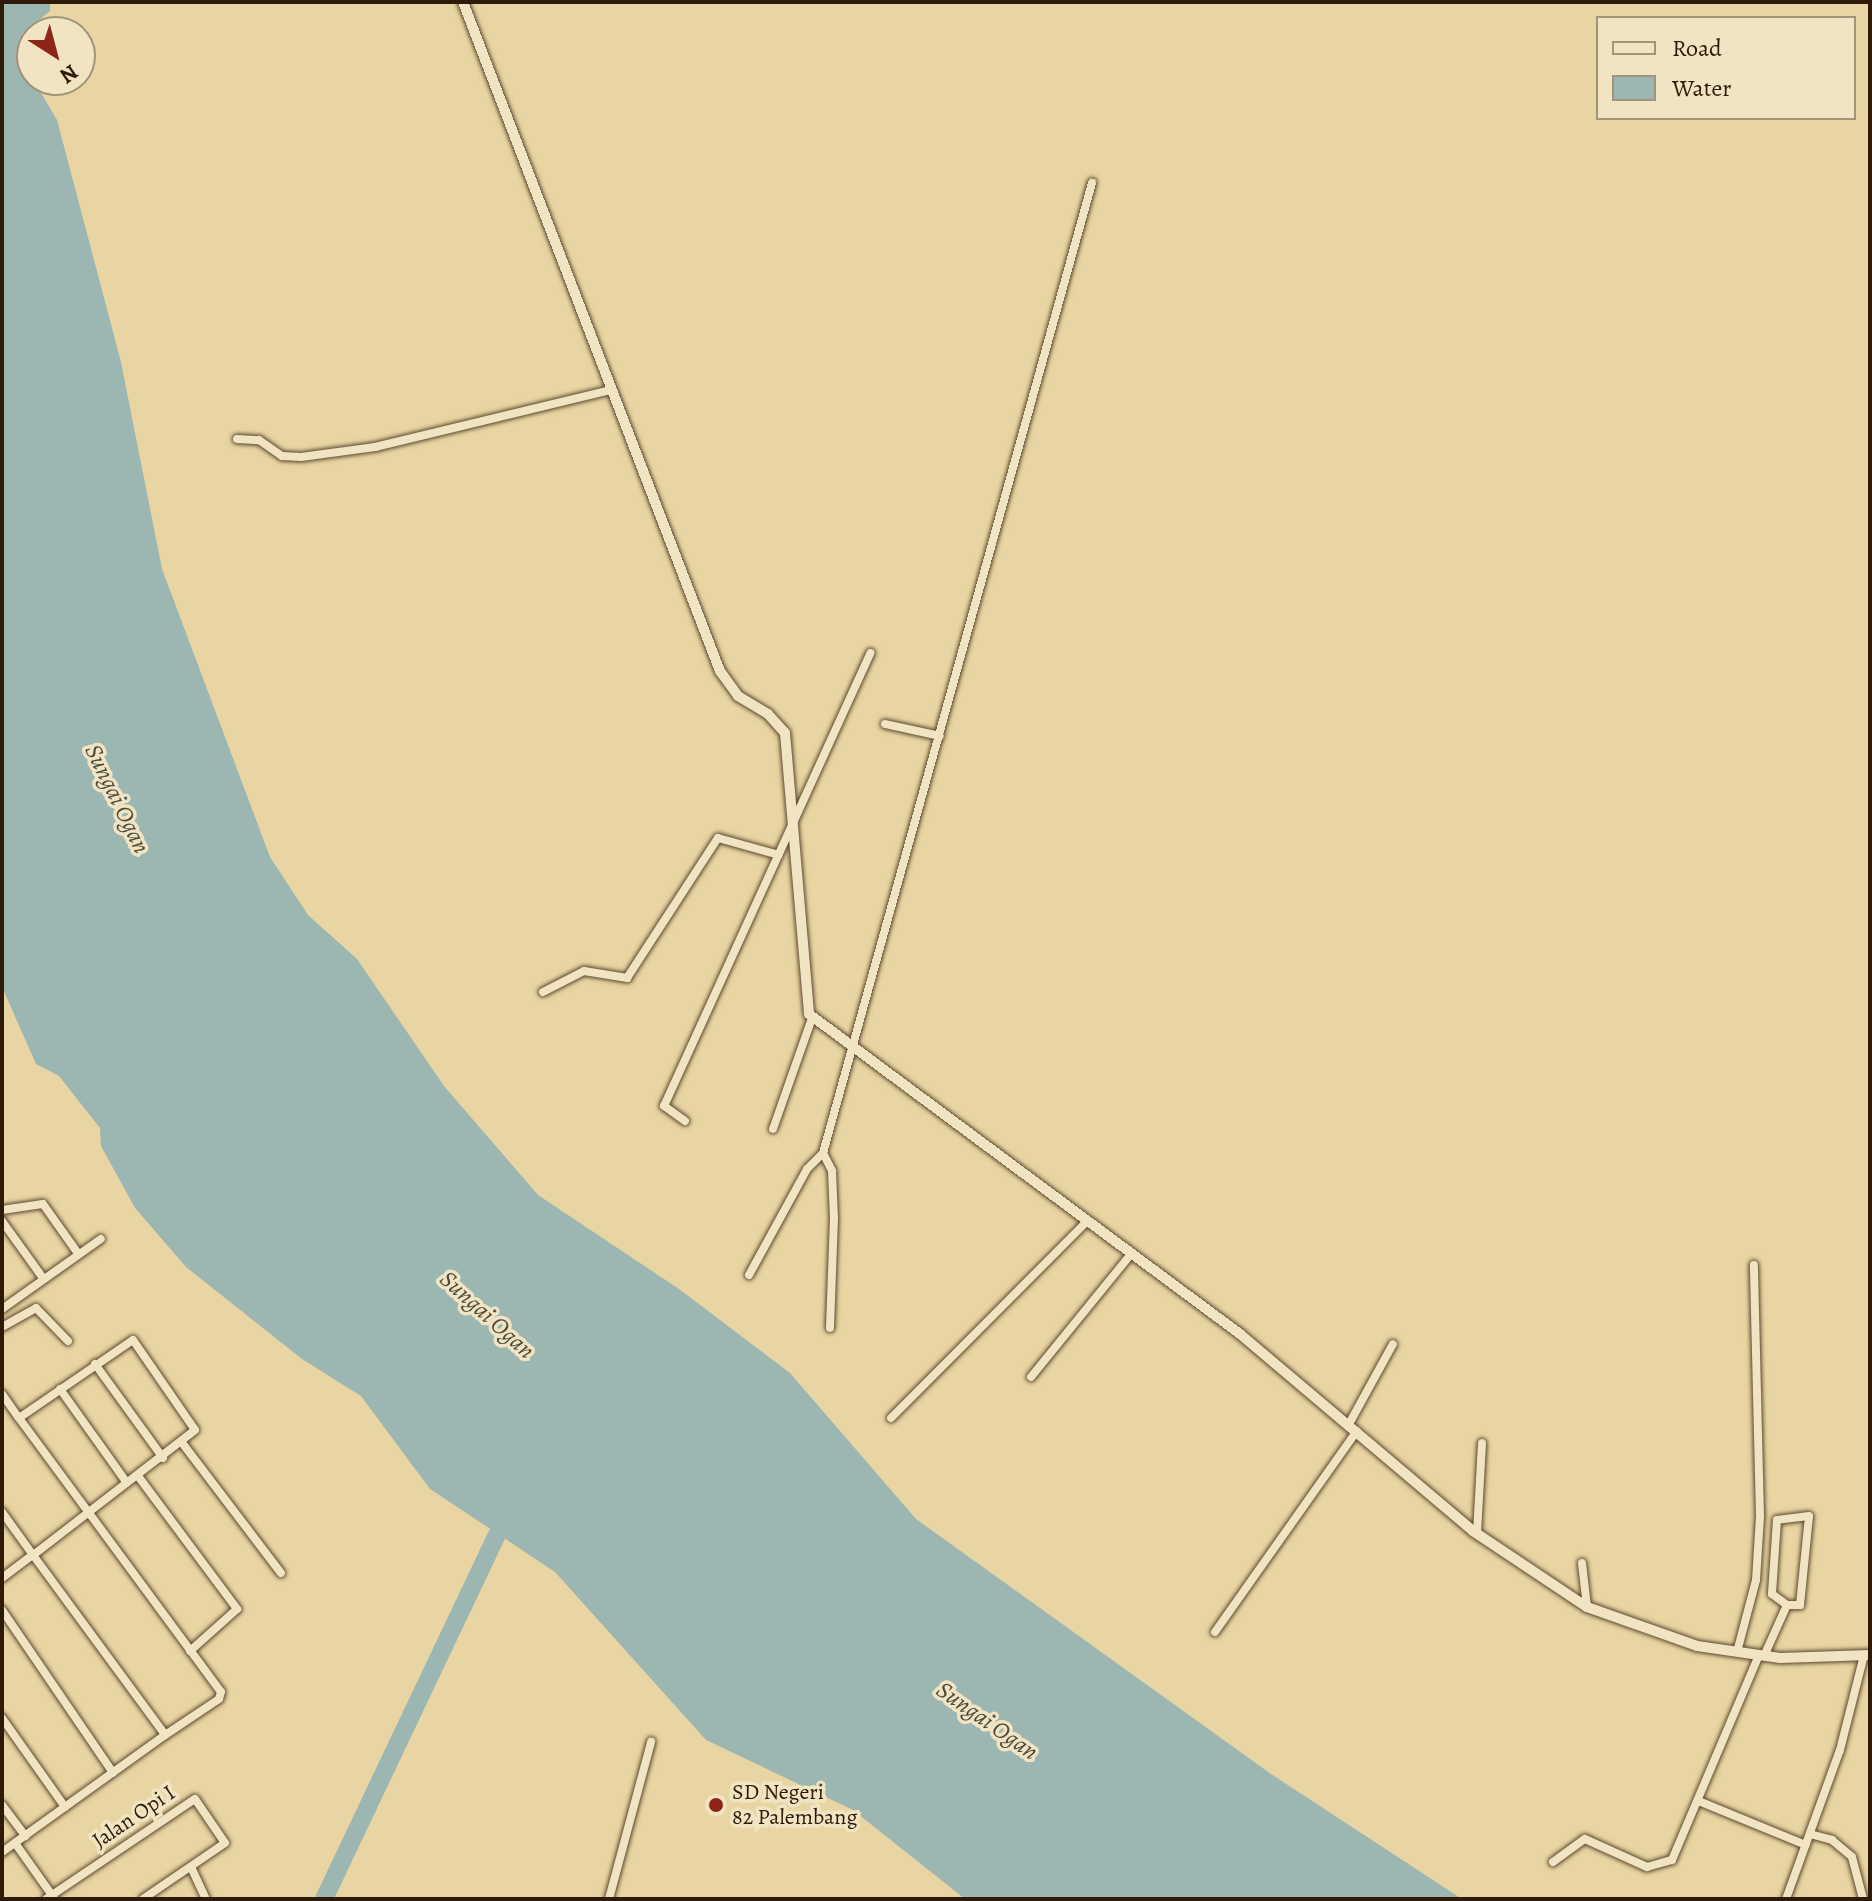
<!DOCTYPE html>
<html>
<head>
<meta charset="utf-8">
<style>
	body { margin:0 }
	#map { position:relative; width:1872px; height:1901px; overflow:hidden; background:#e9d5a3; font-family:Alegreya,serif }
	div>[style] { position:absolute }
	.water>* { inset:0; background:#9cb6b1 }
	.river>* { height:18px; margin:-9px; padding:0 9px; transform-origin:9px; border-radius:9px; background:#9cb6b1 }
	.roads { filter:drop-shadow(0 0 2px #5c4930) drop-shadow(0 0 2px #5c4930) }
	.minor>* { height:8px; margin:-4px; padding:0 4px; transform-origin:4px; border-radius:4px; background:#f1e4c3 }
	.tertiary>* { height:10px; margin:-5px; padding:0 5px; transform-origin:5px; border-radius:5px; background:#f1e4c3 }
	.dots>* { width:22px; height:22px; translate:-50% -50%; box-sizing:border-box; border:4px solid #f1e4c3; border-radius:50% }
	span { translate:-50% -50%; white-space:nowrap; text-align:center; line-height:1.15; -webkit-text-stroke:7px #f1e4c3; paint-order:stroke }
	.poi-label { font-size:22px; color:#2d1a09 }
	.left { translate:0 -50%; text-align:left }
	.street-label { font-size:22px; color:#2d1a09 }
	.water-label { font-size:24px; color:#4e493b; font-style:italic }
	.frame { position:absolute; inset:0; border:4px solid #2d1a09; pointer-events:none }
	.legend { position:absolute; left:1596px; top:16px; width:260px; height:104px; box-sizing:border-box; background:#f1e4c3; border:2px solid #a39379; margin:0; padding:10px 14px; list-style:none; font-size:24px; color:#2d1a09 }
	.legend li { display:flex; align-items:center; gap:16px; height:40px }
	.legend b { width:40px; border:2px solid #a39379 }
	.north { position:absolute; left:16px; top:16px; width:80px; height:80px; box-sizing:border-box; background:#f1e4c3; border:2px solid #a39379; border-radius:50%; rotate:144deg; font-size:22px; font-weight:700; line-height:32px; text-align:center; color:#2d1a09 }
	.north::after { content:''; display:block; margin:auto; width:28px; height:36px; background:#8f2418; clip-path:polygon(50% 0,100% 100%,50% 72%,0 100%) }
</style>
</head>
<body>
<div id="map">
	<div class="water">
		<i style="clip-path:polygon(2px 2px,50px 2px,50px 11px,22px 34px,27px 69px,57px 120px,121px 362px,162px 569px,270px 857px,308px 915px,357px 959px,444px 1086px,538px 1195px,679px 1289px,790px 1373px,916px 1519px,1271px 1774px,1462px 1899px,965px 1899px,853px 1810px,706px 1740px,555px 1572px,430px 1489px,361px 1396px,302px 1359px,186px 1267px,135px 1208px,101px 1146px,100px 1128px,59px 1076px,36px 1064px,2px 987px)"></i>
	</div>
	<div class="river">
		<i style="left:324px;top:1899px;width:402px;rotate:-64.6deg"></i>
	</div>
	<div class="roads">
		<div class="minor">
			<i style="left:237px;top:439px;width:22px;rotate:3deg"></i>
			<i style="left:259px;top:440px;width:28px;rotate:35deg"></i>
			<i style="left:282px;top:456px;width:19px;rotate:3deg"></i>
			<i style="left:301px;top:457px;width:75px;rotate:-7.7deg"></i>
			<i style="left:375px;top:447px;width:243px;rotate:-13.6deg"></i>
			<i style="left:885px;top:724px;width:56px;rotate:12.3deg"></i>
			<i style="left:543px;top:992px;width:46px;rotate:-27.1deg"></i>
			<i style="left:584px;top:971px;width:44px;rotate:9.2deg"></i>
			<i style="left:627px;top:978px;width:167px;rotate:-57deg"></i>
			<i style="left:718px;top:838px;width:63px;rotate:15.6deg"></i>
			<i style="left:685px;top:1121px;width:26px;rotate:-144deg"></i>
			<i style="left:664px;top:1106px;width:498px;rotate:-65.5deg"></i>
			<i style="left:773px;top:1129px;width:118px;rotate:-70.6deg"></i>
			<i style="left:823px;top:1153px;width:20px;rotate:63deg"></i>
			<i style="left:832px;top:1171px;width:47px;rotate:87.6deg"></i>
			<i style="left:834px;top:1218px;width:110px;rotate:92.1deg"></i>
			<i style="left:2px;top:1210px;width:41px;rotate:-8.3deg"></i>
			<i style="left:43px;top:1204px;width:59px;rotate:54.7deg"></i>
			<i style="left:2px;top:1221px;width:70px;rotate:54.3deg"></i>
			<i style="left:749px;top:1275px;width:121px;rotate:-61.3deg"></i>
			<i style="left:807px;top:1169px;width:23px;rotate:-45deg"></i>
			<i style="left:823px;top:1153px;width:1007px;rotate:-74.5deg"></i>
			<i style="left:2px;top:1309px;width:121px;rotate:-35.3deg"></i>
			<i style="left:2px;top:1327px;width:39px;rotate:-29deg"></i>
			<i style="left:36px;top:1308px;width:46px;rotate:45.9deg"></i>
			<i style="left:95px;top:1364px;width:116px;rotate:54.1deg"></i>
			<i style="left:1031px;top:1377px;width:157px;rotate:-50.9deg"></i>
			<i style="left:60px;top:1389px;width:115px;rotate:54.5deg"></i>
			<i style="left:2px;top:1394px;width:29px;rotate:55deg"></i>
			<i style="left:19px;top:1418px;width:138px;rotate:-34.4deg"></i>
			<i style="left:133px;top:1340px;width:109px;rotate:55.4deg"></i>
			<i style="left:195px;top:1430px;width:205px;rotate:142.3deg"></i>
			<i style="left:33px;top:1555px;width:53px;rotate:-125.8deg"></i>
			<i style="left:19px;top:1418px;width:340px;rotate:53.6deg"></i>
			<i style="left:221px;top:1692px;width:7px;rotate:106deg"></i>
			<i style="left:219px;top:1699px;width:65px;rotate:146.3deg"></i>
			<i style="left:891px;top:1418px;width:276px;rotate:-45.1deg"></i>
			<i style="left:1349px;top:1424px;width:91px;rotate:-61.2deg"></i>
			<i style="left:183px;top:1444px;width:162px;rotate:52.8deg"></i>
			<i style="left:138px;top:1476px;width:166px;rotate:53.3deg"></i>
			<i style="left:237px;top:1609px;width:63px;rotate:138.2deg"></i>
			<i style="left:1477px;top:1533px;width:90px;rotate:-86.8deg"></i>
			<i style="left:1582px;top:1563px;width:44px;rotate:83.5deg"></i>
			<i style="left:2px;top:1578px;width:39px;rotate:-37deg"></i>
			<i style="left:33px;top:1555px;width:223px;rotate:53.7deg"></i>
			<i style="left:165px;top:1735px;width:201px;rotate:144.3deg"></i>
			<i style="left:2px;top:1610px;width:197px;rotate:55.7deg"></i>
			<i style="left:1215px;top:1632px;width:246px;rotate:-54.8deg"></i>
			<i style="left:1737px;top:1652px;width:74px;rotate:-75.2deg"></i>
			<i style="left:1756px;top:1580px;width:64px;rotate:-86.4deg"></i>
			<i style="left:1760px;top:1516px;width:251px;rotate:-91.4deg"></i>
			<i style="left:1764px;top:1656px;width:56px;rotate:-65.7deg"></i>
			<i style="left:1787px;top:1605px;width:13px"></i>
			<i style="left:1800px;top:1605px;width:89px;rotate:-84.2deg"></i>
			<i style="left:1809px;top:1516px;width:32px;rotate:173deg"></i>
			<i style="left:1777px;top:1520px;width:74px;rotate:93.9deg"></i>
			<i style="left:1772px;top:1594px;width:19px;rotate:36deg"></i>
			<i style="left:2px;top:1718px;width:109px;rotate:54.7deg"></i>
			<i style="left:1701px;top:1802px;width:113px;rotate:22.3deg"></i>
			<i style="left:2px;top:1805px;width:39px;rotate:53deg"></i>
			<i style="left:1810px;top:1834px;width:23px;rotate:15deg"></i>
			<i style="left:1832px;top:1840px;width:26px;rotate:40deg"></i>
			<i style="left:1852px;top:1857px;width:43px;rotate:75.3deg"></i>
			<i style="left:15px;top:1843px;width:67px;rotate:54.7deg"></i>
			<i style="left:1553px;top:1862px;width:39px;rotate:-36deg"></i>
			<i style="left:1585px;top:1839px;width:68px;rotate:24.3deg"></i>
			<i style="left:1647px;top:1867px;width:26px;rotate:-16deg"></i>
			<i style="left:1672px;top:1860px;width:223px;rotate:-67deg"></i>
			<i style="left:191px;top:1867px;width:35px;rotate:65deg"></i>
			<i style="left:46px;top:1899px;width:179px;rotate:-33.9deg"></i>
			<i style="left:195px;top:1799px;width:53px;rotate:55.7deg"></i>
			<i style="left:225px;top:1843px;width:99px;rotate:145.7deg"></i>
			<i style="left:609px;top:1899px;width:163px;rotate:-75deg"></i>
			<i style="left:1786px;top:1899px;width:158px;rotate:-70.1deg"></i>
			<i style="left:1840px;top:1750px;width:98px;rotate:-75.8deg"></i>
		</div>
		<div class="tertiary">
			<i style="left:463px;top:2px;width:717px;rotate:68.99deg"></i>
			<i style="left:720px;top:671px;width:31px;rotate:54deg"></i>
			<i style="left:738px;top:696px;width:35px;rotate:31deg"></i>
			<i style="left:768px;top:714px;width:25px;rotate:48deg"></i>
			<i style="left:785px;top:733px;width:282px;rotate:85.1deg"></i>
			<i style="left:809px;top:1014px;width:537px;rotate:36.59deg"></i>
			<i style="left:1240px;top:1334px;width:305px;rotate:40.2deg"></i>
			<i style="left:1473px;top:1531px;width:137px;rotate:33.7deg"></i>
			<i style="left:1587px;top:1607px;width:117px;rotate:19.5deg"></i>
			<i style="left:1697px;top:1646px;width:84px;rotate:8.2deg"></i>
			<i style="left:1780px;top:1658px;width:90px;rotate:-1.9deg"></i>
		</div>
	</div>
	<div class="dots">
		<i style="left:716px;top:1805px;background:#8f2418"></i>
	</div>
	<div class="poi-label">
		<span class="left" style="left:732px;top:1805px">SD Negeri<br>82 Palembang</span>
	</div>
	<div class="street-label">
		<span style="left:134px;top:1817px;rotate:-34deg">Jalan Opi I</span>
	</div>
	<div class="water-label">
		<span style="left:117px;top:799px;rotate:64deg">Sungai Ogan</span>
		<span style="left:487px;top:1315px;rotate:42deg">Sungai Ogan</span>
		<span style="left:987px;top:1721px;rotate:35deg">Sungai Ogan</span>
	</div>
	<div class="frame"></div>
	<ul class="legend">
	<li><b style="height:10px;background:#f1e4c3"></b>Road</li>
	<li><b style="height:22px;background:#9cb6b1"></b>Water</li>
	</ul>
	<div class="north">N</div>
</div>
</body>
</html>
